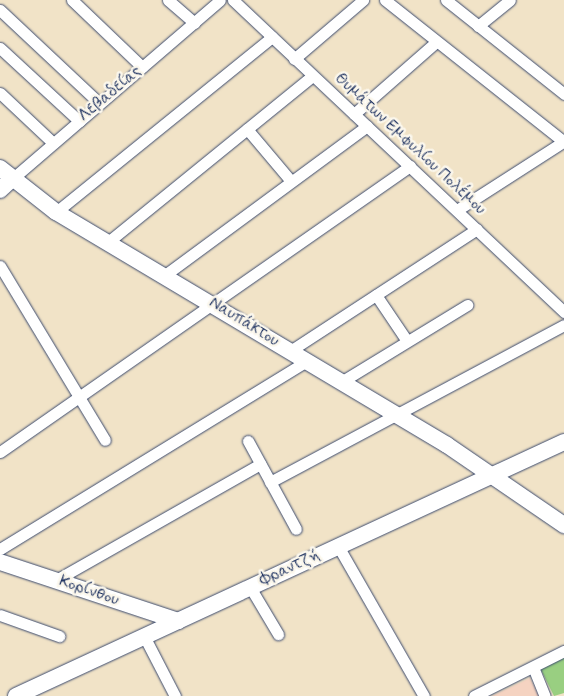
<!DOCTYPE html>
<html>
<head>
<meta charset="utf-8">
<style>
	body { margin:0 }
	#map { position:relative; width:564px; height:696px; overflow:hidden; background:#f1e3c7; font-family:Mynerve,sans-serif }
	div>[style] { position:absolute }
	.built>* { inset:0; background:#f5d3c1 }
	.green>* { inset:0; background:#99cf81 }
	.roads { filter:drop-shadow(0 0 1px #3b4a6e) drop-shadow(0 0 1px #3b4a6e) }
	.street>* { height:11px; margin:-5.5px; padding:0 5.5px; transform-origin:5.5px; border-radius:5.5px; background:#fff }
	.secondary>* { height:16px; margin:-8px; padding:0 8px; transform-origin:8px; border-radius:8px; background:#fff }
	span { translate:-50% -50%; white-space:nowrap; text-align:center; line-height:1.15; -webkit-text-stroke:5px #fbf7ec; paint-order:stroke }
	.street-label { font-size:16px; color:#1b2f5e }
</style>
</head>
<body>
<div id="map">
	<div class="built">
		<i style="clip-path:polygon(530px 678px,539px 696px,492px 696px)"></i>
	</div>
	<div class="green">
		<i style="clip-path:polygon(564px 652px,564px 693px,554px 696px,538px 664px)"></i>
	</div>
	<div class="roads">
		<div class="street">
			<i style="left:72px;top:0;width:97px;rotate:43.7deg"></i>
			<i style="left:168px;top:0;width:35px;rotate:41deg"></i>
			<i style="left:233px;top:0;width:455px;rotate:43.3deg"></i>
			<i style="left:385px;top:0;width:228px;rotate:38.4deg"></i>
			<i style="left:446px;top:0;width:151px;rotate:38.5deg"></i>
			<i style="left:0;top:10px;width:136px;rotate:43.2deg"></i>
			<i style="left:478px;top:26px;width:41px;rotate:-39.1deg"></i>
			<i style="left:0;top:48px;width:108px;rotate:42.7deg"></i>
			<i style="left:294px;top:59px;width:91px;rotate:-40.5deg"></i>
			<i style="left:0;top:93px;width:73px;rotate:43.3deg"></i>
			<i style="left:354px;top:114px;width:109px;rotate:-41.3deg"></i>
			<i style="left:247px;top:129px;width:68px;rotate:49.8deg"></i>
			<i style="left:12px;top:179px;width:274px;rotate:-40.7deg"></i>
			<i style="left:457px;top:210px;width:126px;rotate:-32.7deg"></i>
			<i style="left:56px;top:212px;width:278px;rotate:-39deg"></i>
			<i style="left:108px;top:242px;width:263px;rotate:-39.1deg"></i>
			<i style="left:0;top:266px;width:203px;rotate:58.9deg"></i>
			<i style="left:165px;top:275px;width:251px;rotate:-36.4deg"></i>
			<i style="left:376px;top:295px;width:55px;rotate:56deg"></i>
			<i style="left:290px;top:351px;width:223px;rotate:-33.1deg"></i>
			<i style="left:341px;top:382px;width:148px;rotate:-31.4deg"></i>
			<i style="left:248px;top:441px;width:100px;rotate:61.4deg"></i>
			<i style="left:0;top:452px;width:500px;rotate:-34.9deg"></i>
			<i style="left:270px;top:482px;width:333px;rotate:-28.1deg"></i>
			<i style="left:338px;top:546px;width:173px;rotate:60.2deg"></i>
			<i style="left:0;top:549px;width:360px;rotate:-31.5deg"></i>
			<i style="left:56px;top:580px;width:235px;rotate:-29.6deg"></i>
			<i style="left:250px;top:587px;width:55px;rotate:59.2deg"></i>
			<i style="left:0;top:615px;width:63px;rotate:19.6deg"></i>
			<i style="left:144px;top:636px;width:68px;rotate:62.7deg"></i>
			<i style="left:533px;top:667px;width:31px;rotate:68deg"></i>
			<i style="left:474px;top:696px;width:101px;rotate:-26.6deg"></i>
		</div>
		<div class="secondary">
			<i style="left:0;top:168px;width:71px;rotate:38.2deg"></i>
			<i style="left:56px;top:212px;width:455px;rotate:30.8deg"></i>
			<i style="left:447px;top:445px;width:142px;rotate:34.4deg"></i>
			<i style="left:0;top:190px;width:16px;rotate:-43deg"></i>
			<i style="left:0;top:562px;width:188px;rotate:18.3deg"></i>
			<i style="left:16px;top:696px;width:604px;rotate:-24.87deg"></i>
		</div>
	</div>
	<div class="street-label">
		<span style="left:110px;top:94px;rotate:-40deg">Λεβαδείας</span>
		<span style="left:410px;top:144px;rotate:43deg">Θυμάτων Εμφυλίου Πολέμου</span>
		<span style="left:244px;top:322px;rotate:32deg">Ναυπάκτου</span>
		<span style="left:290px;top:568px;rotate:-25deg">Φραντζή</span>
		<span style="left:89px;top:591px;rotate:19deg">Κορίνθου</span>
	</div>
</div>
</body>
</html>
